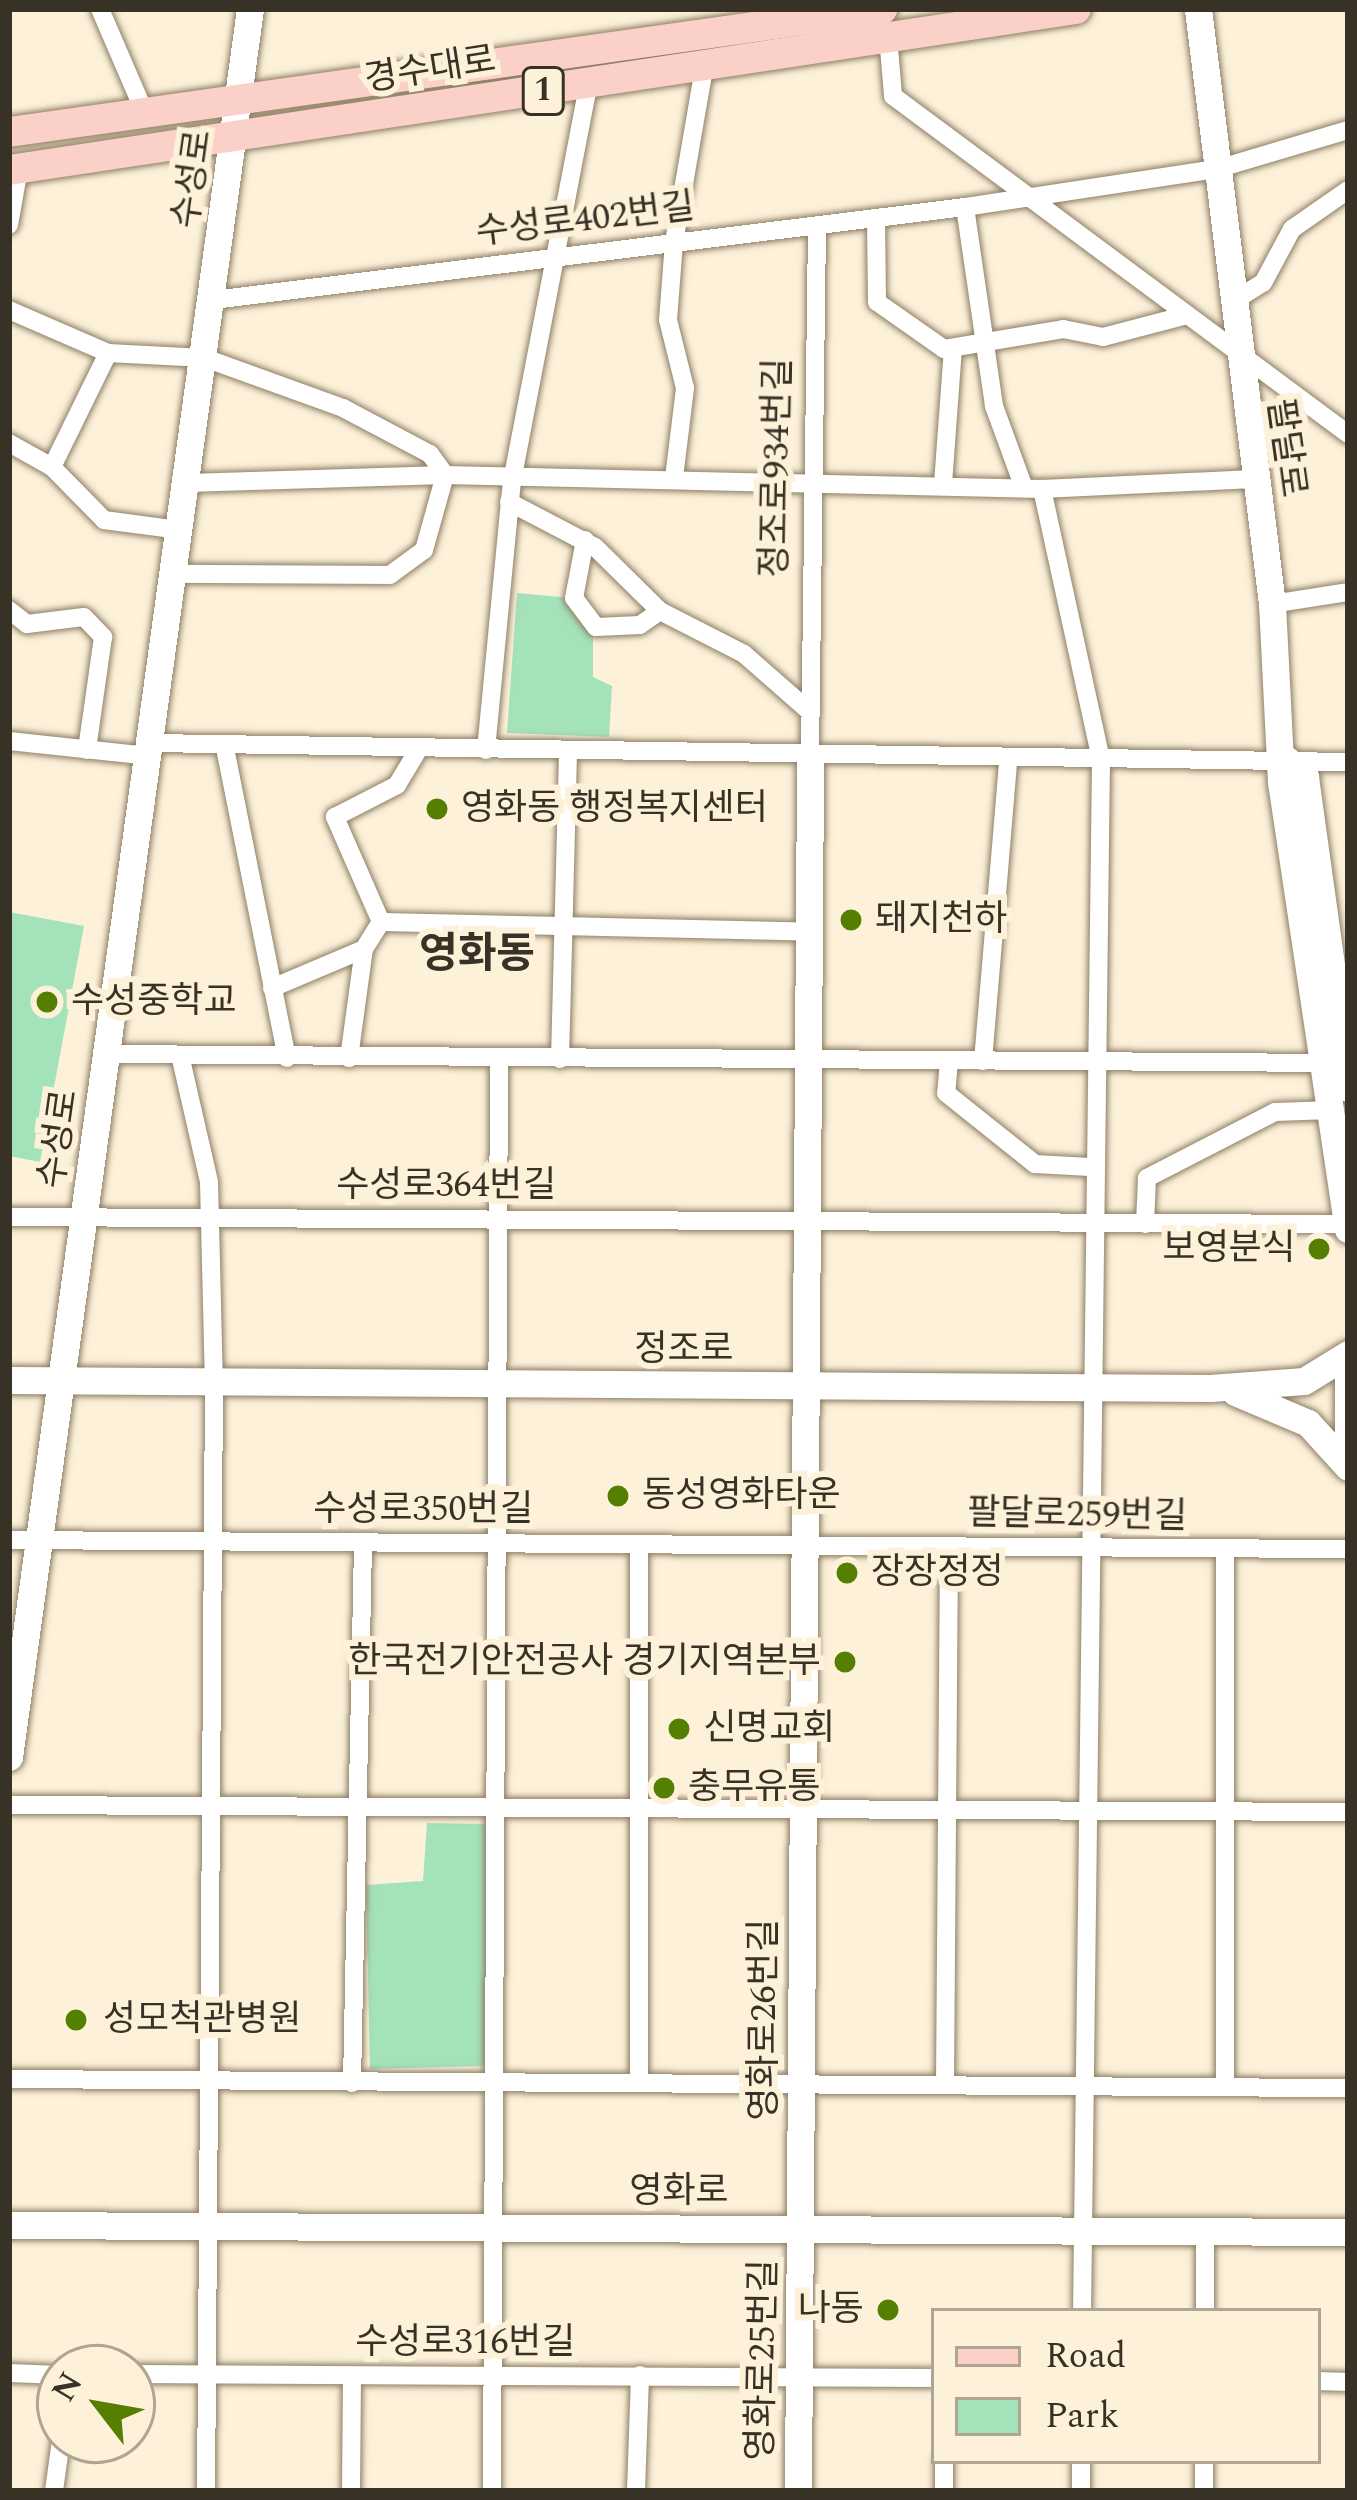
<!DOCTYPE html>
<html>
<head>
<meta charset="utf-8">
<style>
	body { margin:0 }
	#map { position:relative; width:1357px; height:2500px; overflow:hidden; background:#fdf1da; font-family:Spectral,"Noto Sans KR",serif }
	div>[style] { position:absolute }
	.green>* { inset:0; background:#a4e2ba }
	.roads { filter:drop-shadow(0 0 3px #8d7f64) drop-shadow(0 0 3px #8d7f64) }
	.street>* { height:18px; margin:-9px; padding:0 9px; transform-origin:9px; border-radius:9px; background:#fff }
	.secondary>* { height:27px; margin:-13.5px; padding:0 13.5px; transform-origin:13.5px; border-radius:13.5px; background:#fff }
	.primary>* { height:30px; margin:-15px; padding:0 15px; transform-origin:15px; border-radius:15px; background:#fad0c8 }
	.dots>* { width:33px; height:33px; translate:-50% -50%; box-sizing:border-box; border:6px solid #fdf1da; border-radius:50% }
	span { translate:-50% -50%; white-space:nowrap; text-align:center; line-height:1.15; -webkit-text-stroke:12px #fdf1da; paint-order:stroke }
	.shield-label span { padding:3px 9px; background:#fdf1da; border:3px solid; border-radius:9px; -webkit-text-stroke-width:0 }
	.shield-label { font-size:33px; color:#383226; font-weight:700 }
	.street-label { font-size:36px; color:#383226 }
	.poi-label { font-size:36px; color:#383226 }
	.left { translate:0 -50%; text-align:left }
	.right { translate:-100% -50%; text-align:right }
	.quarter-label { font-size:42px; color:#383226; font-weight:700 }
	.frame { position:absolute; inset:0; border:12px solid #383226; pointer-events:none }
	.legend { position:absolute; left:931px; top:2308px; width:390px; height:156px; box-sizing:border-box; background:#fdf1da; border:3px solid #aea592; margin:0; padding:15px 21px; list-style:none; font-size:36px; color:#383226 }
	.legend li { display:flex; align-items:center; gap:24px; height:60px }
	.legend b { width:60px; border:3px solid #aea592 }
	.north { position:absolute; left:36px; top:2344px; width:120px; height:120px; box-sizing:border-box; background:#fdf1da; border:3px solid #aea592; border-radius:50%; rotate:301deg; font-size:33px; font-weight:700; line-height:48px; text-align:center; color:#383226 }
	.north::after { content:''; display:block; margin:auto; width:42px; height:54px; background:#557f00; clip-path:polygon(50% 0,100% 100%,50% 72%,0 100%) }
</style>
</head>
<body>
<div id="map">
	<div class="green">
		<i style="clip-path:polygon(517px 593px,572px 598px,593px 630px,593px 677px,612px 686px,609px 737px,507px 733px)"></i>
		<i style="clip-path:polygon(9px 912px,84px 926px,40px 1162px,9px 1156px)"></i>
		<i style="clip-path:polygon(427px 1823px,486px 1824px,486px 2066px,370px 2069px,366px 1885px,423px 1881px)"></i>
	</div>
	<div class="roads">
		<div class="street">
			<i style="left:100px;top:9px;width:116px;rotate:66.7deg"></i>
			<i style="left:888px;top:36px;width:60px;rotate:85.2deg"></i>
			<i style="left:893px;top:96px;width:567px;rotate:36.61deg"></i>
			<i style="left:965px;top:207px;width:201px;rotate:81.7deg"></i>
			<i style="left:994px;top:406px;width:87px;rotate:69.9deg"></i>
			<i style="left:876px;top:218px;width:84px;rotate:89.3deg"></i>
			<i style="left:877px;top:302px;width:82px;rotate:35deg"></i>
			<i style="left:944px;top:349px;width:121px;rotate:-9.5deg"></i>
			<i style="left:1063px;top:329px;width:41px;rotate:11.3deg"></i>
			<i style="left:1103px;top:337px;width:87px;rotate:-14.7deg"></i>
			<i style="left:9px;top:225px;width:58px;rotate:-80deg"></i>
			<i style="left:213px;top:300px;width:758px;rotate:-7.05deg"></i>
			<i style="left:965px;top:207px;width:255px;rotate:-8.6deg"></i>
			<i style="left:1217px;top:169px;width:137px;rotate:-16.6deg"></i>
			<i style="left:1232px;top:302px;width:36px;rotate:-32deg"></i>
			<i style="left:1263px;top:283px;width:61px;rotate:-61.8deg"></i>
			<i style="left:1292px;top:229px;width:68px;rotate:-34.9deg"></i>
			<i style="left:9px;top:310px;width:108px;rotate:23.5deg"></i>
			<i style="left:108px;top:353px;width:97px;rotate:3deg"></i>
			<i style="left:205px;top:358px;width:147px;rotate:19.9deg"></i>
			<i style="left:343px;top:408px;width:98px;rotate:27.9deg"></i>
			<i style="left:430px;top:454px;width:26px;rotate:54deg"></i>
			<i style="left:445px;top:475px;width:78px;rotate:105.6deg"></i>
			<i style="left:424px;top:550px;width:42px;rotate:143.7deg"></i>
			<i style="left:390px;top:575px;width:216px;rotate:-179.7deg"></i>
			<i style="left:9px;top:443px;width:49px;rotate:29.2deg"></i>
			<i style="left:52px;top:467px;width:74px;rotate:45.5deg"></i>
			<i style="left:104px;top:520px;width:77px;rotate:7.5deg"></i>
			<i style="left:52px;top:467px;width:127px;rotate:-63.8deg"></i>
			<i style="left:674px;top:478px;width:91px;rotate:-83deg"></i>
			<i style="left:685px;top:388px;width:70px;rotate:-104deg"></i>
			<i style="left:668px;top:320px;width:78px;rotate:-85.6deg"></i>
			<i style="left:674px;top:242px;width:182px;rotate:-80.2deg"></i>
			<i style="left:187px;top:483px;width:258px;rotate:-1.8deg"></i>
			<i style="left:445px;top:475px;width:597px;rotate:1.34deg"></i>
			<i style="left:1042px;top:489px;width:211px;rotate:-2.7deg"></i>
			<i style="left:943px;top:484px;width:135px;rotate:-85.8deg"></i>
			<i style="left:1042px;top:489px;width:277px;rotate:77.7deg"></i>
			<i style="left:1101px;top:760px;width:1551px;rotate:90.7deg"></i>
			<i style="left:509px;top:502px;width:97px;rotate:27.6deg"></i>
			<i style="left:595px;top:547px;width:91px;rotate:44.6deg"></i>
			<i style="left:660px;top:611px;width:94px;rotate:27.1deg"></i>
			<i style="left:744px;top:654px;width:88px;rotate:41.3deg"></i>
			<i style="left:585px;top:540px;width:59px;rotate:100.7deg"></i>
			<i style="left:574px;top:598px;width:36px;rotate:53deg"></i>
			<i style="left:596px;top:627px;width:44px;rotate:-2.6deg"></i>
			<i style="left:640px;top:625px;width:24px;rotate:-35deg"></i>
			<i style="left:1272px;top:604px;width:77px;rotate:-9deg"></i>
			<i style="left:9px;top:610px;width:23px;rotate:38deg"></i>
			<i style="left:27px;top:624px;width:57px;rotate:-7deg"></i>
			<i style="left:84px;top:617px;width:28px;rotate:46deg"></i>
			<i style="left:103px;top:637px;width:114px;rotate:98.1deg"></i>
			<i style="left:9px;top:741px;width:142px;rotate:6.1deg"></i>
			<i style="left:151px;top:743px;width:1197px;rotate:0.91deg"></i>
			<i style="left:225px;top:748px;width:316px;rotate:78.7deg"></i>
			<i style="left:486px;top:750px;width:270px;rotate:-84.5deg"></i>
			<i style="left:512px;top:481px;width:405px;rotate:-79.1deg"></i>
			<i style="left:810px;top:755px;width:529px;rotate:-89.24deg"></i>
			<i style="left:381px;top:922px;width:425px;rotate:1.3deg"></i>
			<i style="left:272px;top:988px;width:100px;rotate:-23deg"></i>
			<i style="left:107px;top:1054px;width:1219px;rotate:0.42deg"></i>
			<i style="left:180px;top:1055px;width:130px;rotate:77.1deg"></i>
			<i style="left:209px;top:1182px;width:201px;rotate:88.6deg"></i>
			<i style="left:214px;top:1383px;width:1108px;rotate:90.41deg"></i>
			<i style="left:349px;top:1058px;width:110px;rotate:-82.2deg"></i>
			<i style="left:364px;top:949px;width:32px;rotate:-58deg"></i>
			<i style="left:381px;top:922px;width:115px;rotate:-113.7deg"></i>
			<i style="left:335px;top:817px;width:70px;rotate:-27.3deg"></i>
			<i style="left:397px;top:785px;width:41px;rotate:-59deg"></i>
			<i style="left:560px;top:1059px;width:307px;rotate:-88.5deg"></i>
			<i style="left:949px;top:1061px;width:32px;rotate:95deg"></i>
			<i style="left:946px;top:1093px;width:114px;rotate:38.6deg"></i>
			<i style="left:1035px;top:1164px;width:55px;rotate:3.1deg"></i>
			<i style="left:983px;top:1061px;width:301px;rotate:-85.2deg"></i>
			<i style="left:9px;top:1217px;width:1338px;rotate:0.3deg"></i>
			<i style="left:1145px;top:1224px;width:46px;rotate:-87.5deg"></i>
			<i style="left:1147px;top:1178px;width:144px;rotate:-27.3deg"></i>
			<i style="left:1275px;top:1112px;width:57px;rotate:-2deg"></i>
			<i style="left:9px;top:1540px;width:1339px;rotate:0.39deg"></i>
			<i style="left:9px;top:1805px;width:1339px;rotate:0.3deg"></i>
			<i style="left:9px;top:2079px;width:1339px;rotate:0.39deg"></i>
			<i style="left:352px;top:2083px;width:539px;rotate:-88.83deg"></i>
			<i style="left:639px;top:2083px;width:539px;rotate:-90deg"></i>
			<i style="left:945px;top:2084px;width:538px;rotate:-89.57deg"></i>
			<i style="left:1225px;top:2087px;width:537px;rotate:-90deg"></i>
			<i style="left:1205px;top:2311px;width:78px;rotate:-90deg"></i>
			<i style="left:9px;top:2373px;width:51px;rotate:2.2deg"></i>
			<i style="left:132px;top:2374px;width:802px;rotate:0.29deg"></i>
			<i style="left:1318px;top:2381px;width:30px;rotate:2deg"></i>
			<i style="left:54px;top:2491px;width:51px;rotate:-82.2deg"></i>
			<i style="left:351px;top:2491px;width:115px;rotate:-89.5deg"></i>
			<i style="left:492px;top:2491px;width:1432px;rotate:-89.72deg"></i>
			<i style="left:636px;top:2491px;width:116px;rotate:-88deg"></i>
			<i style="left:944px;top:2491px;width:30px;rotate:-90deg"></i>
			<i style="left:1081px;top:2491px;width:30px;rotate:-90deg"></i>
			<i style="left:1204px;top:2491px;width:30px;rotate:-90deg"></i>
		</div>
		<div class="secondary">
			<i style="left:1198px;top:9px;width:600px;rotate:82.91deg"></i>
			<i style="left:1272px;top:604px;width:178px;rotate:87.1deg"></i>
			<i style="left:1281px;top:782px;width:452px;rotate:81.5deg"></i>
			<i style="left:1287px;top:760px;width:25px;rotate:43deg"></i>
			<i style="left:1305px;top:777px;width:314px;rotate:82.1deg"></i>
			<i style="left:1348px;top:1368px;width:73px;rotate:90deg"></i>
			<i style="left:9px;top:1380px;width:1201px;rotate:0.38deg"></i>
			<i style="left:1210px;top:1388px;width:94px;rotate:-4.3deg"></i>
			<i style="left:1304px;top:1381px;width:52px;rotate:-31.5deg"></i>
			<i style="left:1235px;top:1392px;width:79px;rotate:23deg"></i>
			<i style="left:1308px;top:1423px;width:59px;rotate:47.7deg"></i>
			<i style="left:9px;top:1757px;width:1765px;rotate:-82.15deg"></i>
			<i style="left:9px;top:2225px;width:1339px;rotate:0.3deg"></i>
			<i style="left:798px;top:2491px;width:1736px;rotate:-89.6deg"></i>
		</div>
		<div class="primary">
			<i style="left:9px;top:132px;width:882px;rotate:-8.02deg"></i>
			<i style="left:9px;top:170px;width:1079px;rotate:-8.58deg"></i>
		</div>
	</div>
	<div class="dots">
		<i style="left:437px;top:809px;background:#557f00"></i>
		<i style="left:851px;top:920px;background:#557f00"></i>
		<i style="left:47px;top:1002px;background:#557f00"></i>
		<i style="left:1319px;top:1249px;background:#557f00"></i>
		<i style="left:618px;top:1496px;background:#557f00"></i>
		<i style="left:847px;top:1573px;background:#557f00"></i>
		<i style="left:845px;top:1662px;background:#557f00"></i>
		<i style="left:679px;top:1729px;background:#557f00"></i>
		<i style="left:664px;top:1788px;background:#557f00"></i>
		<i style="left:76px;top:2020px;background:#557f00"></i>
		<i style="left:888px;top:2310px;background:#557f00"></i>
	</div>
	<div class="shield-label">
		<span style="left:543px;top:91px">1</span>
	</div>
	<div class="street-label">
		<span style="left:430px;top:70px;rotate:-9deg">경수대로</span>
		<span style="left:193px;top:179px;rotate:-82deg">수성로</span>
		<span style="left:585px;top:220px;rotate:-7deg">수성로402번길</span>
		<span style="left:1286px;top:448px;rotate:82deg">팔달로</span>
		<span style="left:777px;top:468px;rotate:-89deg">정조로934번길</span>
		<span style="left:59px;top:1139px;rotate:-82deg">수성로</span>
		<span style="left:446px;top:1186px">수성로364번길</span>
		<span style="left:684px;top:1350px">정조로</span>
		<span style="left:423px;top:1510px">수성로350번길</span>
		<span style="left:1077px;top:1515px;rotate:1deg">팔달로259번길</span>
		<span style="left:765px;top:2020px;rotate:-90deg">영화로26번길</span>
		<span style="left:679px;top:2192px">영화로</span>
		<span style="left:465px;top:2343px">수성로316번길</span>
		<span style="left:763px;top:2360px;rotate:-89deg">영화로25번길</span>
	</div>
	<div class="poi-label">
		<span class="left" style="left:461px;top:809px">영화동 행정복지센터</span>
		<span class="left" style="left:875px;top:920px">돼지천하</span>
		<span class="left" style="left:71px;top:1002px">수성중학교</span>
		<span class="right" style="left:1295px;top:1249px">보영분식</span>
		<span class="left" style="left:642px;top:1496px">동성영화타운</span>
		<span class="left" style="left:871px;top:1573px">장장정정</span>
		<span class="right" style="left:821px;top:1662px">한국전기안전공사 경기지역본부</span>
		<span class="left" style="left:703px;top:1729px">신명교회</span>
		<span class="left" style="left:688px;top:1788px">충무유통</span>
		<span class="left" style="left:103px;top:2020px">성모척관병원</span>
		<span class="right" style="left:864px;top:2310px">나동</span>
	</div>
	<div class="quarter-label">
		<span style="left:477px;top:955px">영화동</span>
	</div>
	<div class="frame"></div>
	<ul class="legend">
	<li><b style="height:15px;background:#fad0c8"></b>Road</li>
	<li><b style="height:33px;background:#a4e2ba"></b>Park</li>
	</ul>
	<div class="north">N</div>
</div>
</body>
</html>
